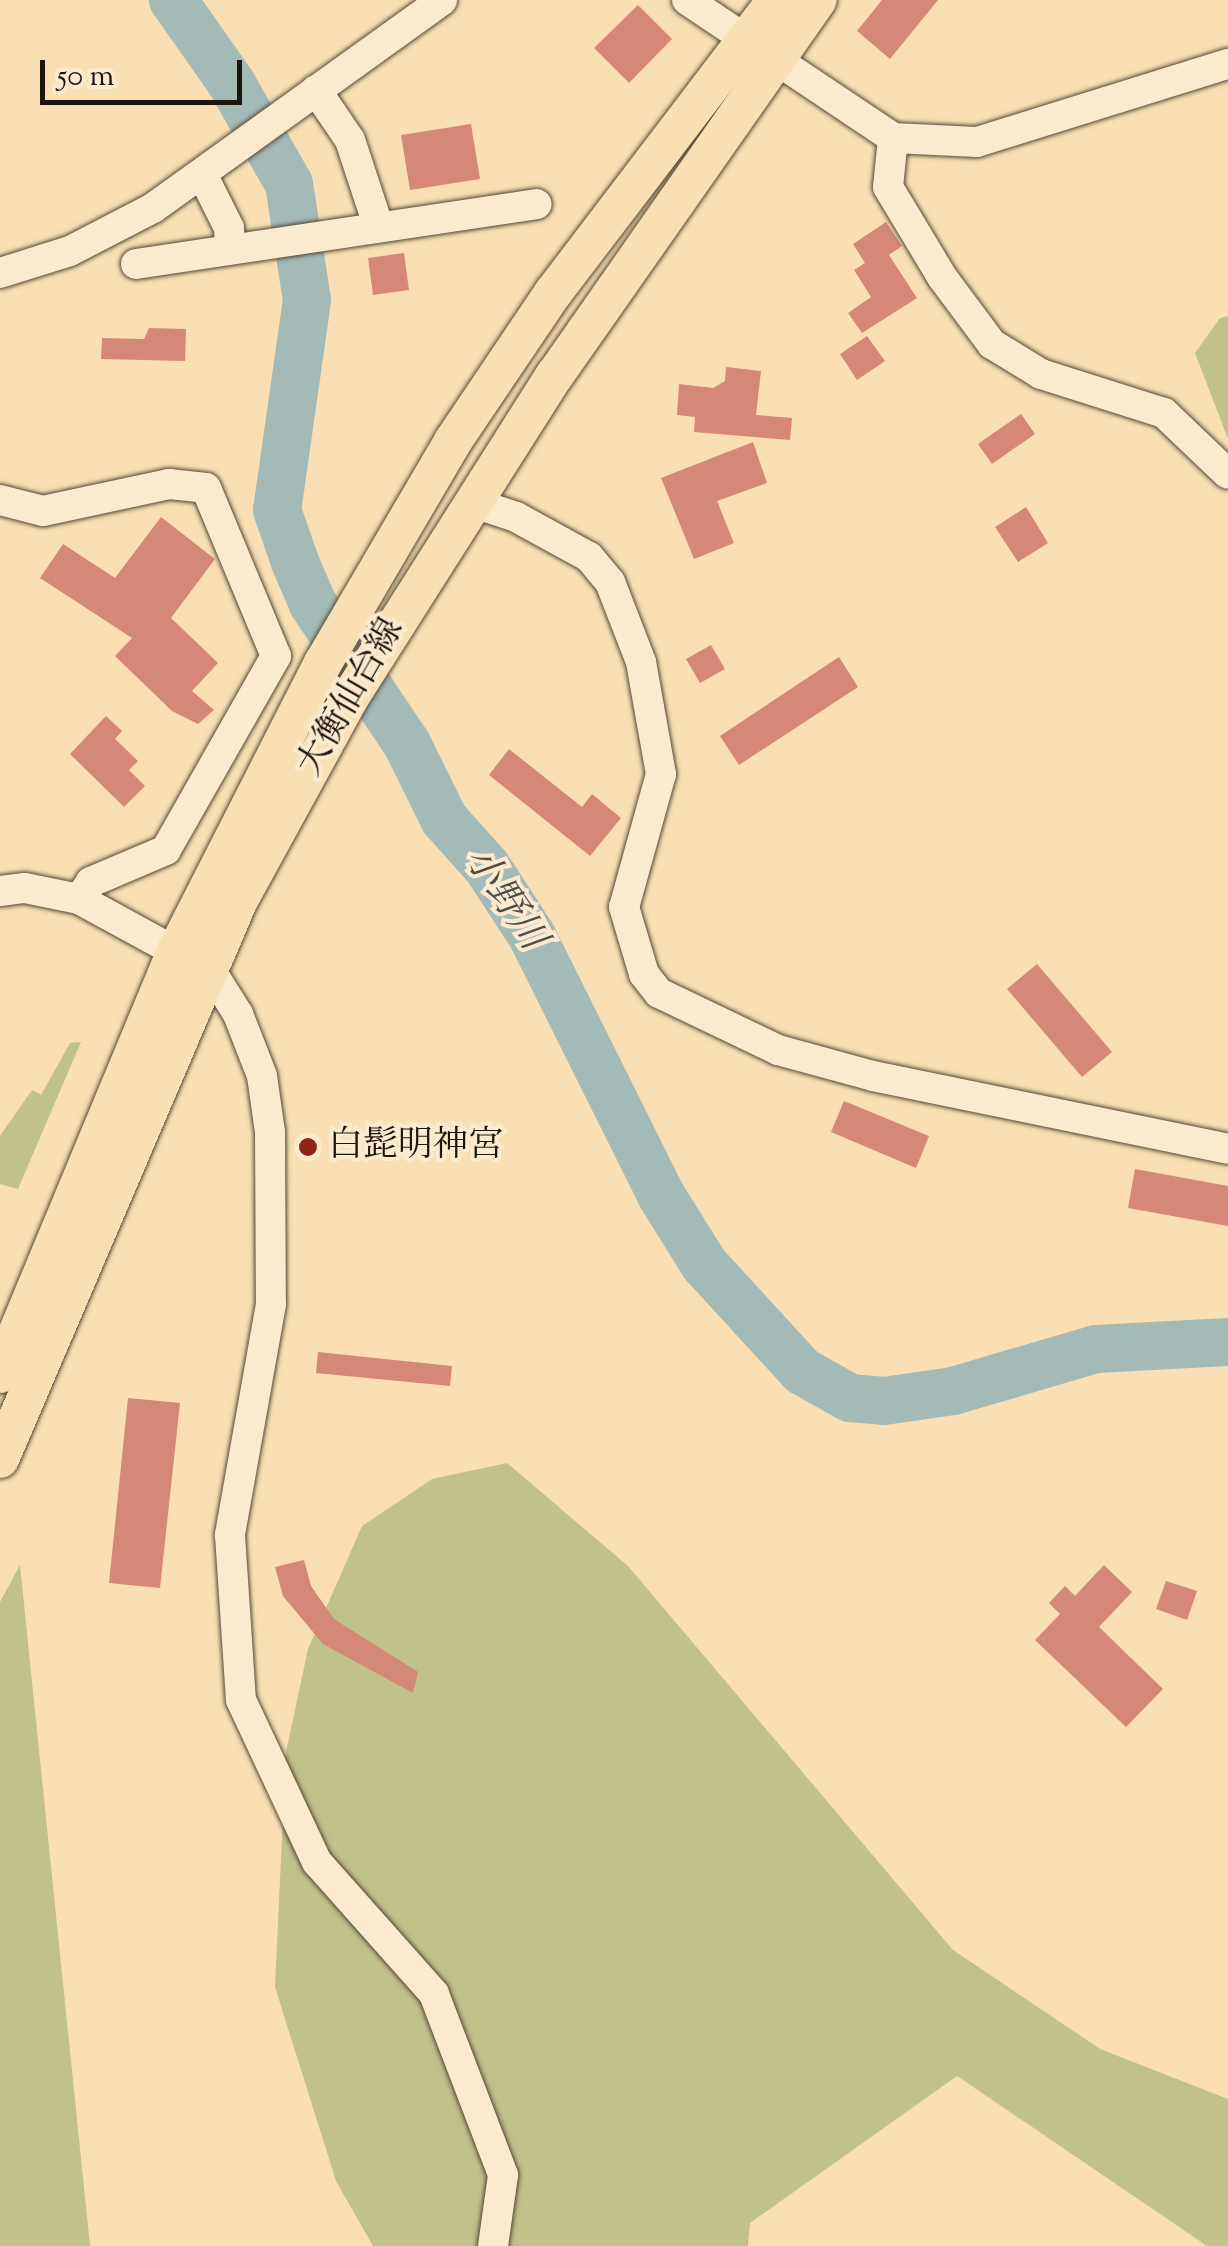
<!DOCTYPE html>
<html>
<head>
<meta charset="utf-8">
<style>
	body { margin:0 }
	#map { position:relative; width:1228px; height:2246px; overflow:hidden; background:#f9dfb3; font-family:"Sorts Mill Goudy","Noto Serif JP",serif }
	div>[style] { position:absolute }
	.green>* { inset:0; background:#c0c18b }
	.river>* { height:48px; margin:-24px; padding:0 24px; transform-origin:24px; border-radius:24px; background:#a3bab7 }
	.building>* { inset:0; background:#d58878 }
	.roads { filter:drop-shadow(0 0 2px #544836) drop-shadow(0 0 2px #544836) }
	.minor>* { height:30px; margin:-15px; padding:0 15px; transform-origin:15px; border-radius:15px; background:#fbeace }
	.major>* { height:38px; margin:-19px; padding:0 19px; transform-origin:19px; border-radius:19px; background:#f9dfb3 }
	.dots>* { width:28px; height:28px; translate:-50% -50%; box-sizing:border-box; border:5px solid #fbeace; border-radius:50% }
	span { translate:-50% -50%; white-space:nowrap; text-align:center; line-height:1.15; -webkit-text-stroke:8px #fbeace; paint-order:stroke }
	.street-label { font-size:35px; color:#1d150c }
	.poi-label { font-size:35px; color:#1d150c }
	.left { translate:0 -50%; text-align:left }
	.water-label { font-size:38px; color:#4c4f48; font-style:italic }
	.scale { position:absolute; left:40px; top:60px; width:202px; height:45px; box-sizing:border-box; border:5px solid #1d150c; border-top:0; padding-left:12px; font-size:30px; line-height:35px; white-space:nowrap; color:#1d150c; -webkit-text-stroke:8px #fbeace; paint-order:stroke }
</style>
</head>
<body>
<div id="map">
	<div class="green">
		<i style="clip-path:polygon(1228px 316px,1228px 439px,1195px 353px,1220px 318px)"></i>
		<i style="clip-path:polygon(81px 1042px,18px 1189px,0 1184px,0 1136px,32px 1090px,41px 1095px,70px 1043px)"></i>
		<i style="clip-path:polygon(507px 1463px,628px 1566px,953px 1950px,1100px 2049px,1228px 2099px,1228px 2246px,1207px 2246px,957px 2076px,750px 2223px,748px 2246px,373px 2246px,336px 2181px,275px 1987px,286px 1752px,308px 1649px,362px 1526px,432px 1479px)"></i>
		<i style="clip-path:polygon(20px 1565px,90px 2246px,0 2246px,0 1602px)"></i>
	</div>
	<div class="river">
		<i style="left:173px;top:0;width:103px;rotate:54.9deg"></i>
		<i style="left:232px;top:84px;width:115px;rotate:60.3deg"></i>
		<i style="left:289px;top:184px;width:117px;rotate:81.2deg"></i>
		<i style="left:307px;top:300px;width:212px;rotate:98.1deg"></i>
		<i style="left:277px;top:510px;width:55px;rotate:70.9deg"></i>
		<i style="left:295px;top:562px;width:46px;rotate:66.8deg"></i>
		<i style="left:313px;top:604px;width:169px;rotate:56.1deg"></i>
		<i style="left:407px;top:744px;width:84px;rotate:63.7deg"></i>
		<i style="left:444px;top:819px;width:64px;rotate:48.1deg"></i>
		<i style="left:487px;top:867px;width:82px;rotate:56.9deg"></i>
		<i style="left:532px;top:936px;width:289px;rotate:63.5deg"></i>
		<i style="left:661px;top:1195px;width:81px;rotate:58.1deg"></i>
		<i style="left:704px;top:1264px;width:145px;rotate:47.5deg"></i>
		<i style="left:802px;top:1371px;width:55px;rotate:29.4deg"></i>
		<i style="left:850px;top:1398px;width:34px;rotate:5deg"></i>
		<i style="left:884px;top:1401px;width:70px;rotate:-8.2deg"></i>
		<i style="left:953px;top:1391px;width:149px;rotate:-16.4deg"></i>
		<i style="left:1096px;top:1349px;width:132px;rotate:-3deg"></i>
	</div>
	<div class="building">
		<i style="clip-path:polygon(882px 0,938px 0,890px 59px,857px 31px)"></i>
		<i style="clip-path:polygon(638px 5px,672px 39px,629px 83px,594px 48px)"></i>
		<i style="clip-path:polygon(471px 124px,480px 179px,410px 190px,401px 135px)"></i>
		<i style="clip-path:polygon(886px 222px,902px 246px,889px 255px,917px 298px,862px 333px,848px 313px,871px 297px,854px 270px,865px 263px,853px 244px)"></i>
		<i style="clip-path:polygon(404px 253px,409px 290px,373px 295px,368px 258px)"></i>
		<i style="clip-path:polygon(149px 328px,186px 329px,185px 361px,101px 359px,102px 338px,144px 339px)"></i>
		<i style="clip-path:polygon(867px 336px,885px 361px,857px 380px,840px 354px)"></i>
		<i style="clip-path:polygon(726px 367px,761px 371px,756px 415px,792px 418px,790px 440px,694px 432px,695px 417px,677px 415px,679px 384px,713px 388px,725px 381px)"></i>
		<i style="clip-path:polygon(1021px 414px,1035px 434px,992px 464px,978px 444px)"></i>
		<i style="clip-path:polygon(753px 442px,767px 483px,717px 501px,734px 543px,694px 559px,661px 478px)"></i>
		<i style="clip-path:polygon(1026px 507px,1048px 543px,1018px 562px,995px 527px)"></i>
		<i style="clip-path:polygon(161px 517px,215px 559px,171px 618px,218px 663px,192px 691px,214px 710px,198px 724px,172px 711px,115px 656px,132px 638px,40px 578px,63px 544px,115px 578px)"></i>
		<i style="clip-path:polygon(711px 645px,725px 669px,700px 683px,686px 659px)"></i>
		<i style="clip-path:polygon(839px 657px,858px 687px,739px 765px,720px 736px)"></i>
		<i style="clip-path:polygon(106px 716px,122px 731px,115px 739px,138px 761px,129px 770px,145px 786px,124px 807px,70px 754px)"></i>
		<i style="clip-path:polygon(509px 749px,582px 807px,592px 794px,621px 818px,590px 856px,489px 775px)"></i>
		<i style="clip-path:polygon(1037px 964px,1112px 1052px,1082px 1077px,1007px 989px)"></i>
		<i style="clip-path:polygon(844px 1101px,929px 1136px,916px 1168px,831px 1132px)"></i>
		<i style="clip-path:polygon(1135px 1169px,1228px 1186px,1228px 1226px,1128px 1208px)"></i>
		<i style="clip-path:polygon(318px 1352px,452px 1366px,450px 1386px,316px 1373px)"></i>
		<i style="clip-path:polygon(128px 1398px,180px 1403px,160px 1588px,109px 1583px)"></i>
		<i style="clip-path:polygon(304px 1560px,311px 1586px,334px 1619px,418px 1672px,413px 1693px,323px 1644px,283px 1596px,275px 1567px)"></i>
		<i style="clip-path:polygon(1104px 1565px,1132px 1592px,1099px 1627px,1163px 1689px,1126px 1727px,1035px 1640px,1060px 1614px,1049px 1603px,1065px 1586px,1075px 1596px)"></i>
		<i style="clip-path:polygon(1166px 1581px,1197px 1591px,1187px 1620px,1156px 1609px)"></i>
	</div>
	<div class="roads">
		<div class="minor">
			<i style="left:687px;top:0;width:248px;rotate:33.8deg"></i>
			<i style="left:893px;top:138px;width:84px;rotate:2.7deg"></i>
			<i style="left:977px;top:142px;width:263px;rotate:-17.3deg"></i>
			<i style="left:316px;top:90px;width:60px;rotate:55.8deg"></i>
			<i style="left:350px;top:140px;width:89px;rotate:71.8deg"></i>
			<i style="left:893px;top:138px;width:49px;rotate:95.8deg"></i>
			<i style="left:888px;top:187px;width:105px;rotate:59deg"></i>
			<i style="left:942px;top:277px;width:84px;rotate:53.3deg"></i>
			<i style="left:992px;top:344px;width:57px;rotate:31.5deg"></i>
			<i style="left:1041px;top:374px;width:129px;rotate:17.6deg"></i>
			<i style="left:1164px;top:413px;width:88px;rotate:43.6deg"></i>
			<i style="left:202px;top:174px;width:60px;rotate:63.4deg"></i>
			<i style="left:229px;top:228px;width:21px;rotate:87deg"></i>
			<i style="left:136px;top:264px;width:405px;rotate:-8.5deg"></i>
			<i style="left:0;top:273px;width:73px;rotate:-17.4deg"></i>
			<i style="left:70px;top:251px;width:93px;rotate:-27.4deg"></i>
			<i style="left:153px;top:208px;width:356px;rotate:-35.7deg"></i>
			<i style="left:0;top:500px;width:44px;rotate:14.3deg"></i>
			<i style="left:43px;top:511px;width:129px;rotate:-12.1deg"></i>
			<i style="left:169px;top:484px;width:37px;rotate:6deg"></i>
			<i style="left:206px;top:488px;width:182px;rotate:67.4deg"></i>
			<i style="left:276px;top:656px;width:223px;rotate:119.6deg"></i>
			<i style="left:166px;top:850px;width:82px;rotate:156.9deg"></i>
			<i style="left:91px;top:882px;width:21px;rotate:125deg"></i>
			<i style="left:471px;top:502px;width:47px;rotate:18.4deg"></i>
			<i style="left:516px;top:517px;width:83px;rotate:28.7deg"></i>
			<i style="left:589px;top:557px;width:33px;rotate:50deg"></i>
			<i style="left:610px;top:582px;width:86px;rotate:68.8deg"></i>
			<i style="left:641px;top:662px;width:114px;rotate:79.9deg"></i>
			<i style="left:661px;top:774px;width:138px;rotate:105.5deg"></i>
			<i style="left:624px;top:907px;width:70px;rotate:73.4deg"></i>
			<i style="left:644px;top:974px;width:24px;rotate:52deg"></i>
			<i style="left:659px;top:993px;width:132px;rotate:25.6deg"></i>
			<i style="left:778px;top:1050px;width:98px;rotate:15.3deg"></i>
			<i style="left:873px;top:1076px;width:362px;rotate:11.6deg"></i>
			<i style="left:0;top:891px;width:25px;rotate:-7deg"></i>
			<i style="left:25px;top:888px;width:55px;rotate:11.5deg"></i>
			<i style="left:79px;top:899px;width:150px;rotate:28.6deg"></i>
			<i style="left:211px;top:971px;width:51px;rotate:57.9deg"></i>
			<i style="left:238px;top:1014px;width:66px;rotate:68.8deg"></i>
			<i style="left:262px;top:1076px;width:57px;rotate:81.9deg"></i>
			<i style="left:270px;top:1132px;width:172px;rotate:89.7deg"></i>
			<i style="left:271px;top:1304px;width:235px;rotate:100.1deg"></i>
			<i style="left:230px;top:1535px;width:165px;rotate:86.2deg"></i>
			<i style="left:241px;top:1700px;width:179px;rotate:64.9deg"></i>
			<i style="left:317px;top:1862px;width:176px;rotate:48.4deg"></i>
			<i style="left:434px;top:1994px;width:194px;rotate:69.1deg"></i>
			<i style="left:503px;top:2175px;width:72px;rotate:98deg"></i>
		</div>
		<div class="major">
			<i style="left:0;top:1374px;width:458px;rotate:-67.4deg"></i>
			<i style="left:176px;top:951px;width:323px;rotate:-63deg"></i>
			<i style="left:323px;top:663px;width:257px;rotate:-59.6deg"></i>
			<i style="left:453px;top:441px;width:179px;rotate:-56deg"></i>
			<i style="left:553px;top:293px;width:368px;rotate:-52.7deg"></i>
			<i style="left:0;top:1459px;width:606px;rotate:-66.86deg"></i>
			<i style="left:238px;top:902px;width:231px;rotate:-61.3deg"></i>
			<i style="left:349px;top:699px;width:384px;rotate:-57.6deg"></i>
			<i style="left:555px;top:375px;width:458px;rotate:-55deg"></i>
		</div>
	</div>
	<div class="dots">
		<i style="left:308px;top:1147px;background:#8f2418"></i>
	</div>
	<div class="street-label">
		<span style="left:352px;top:698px;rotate:-60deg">大衡仙台線</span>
	</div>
	<div class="poi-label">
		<span class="left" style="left:328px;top:1147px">白髭明神宮</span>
	</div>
	<div class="water-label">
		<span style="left:503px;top:900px;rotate:56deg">小野川</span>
	</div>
	<div class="scale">50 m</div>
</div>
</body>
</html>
